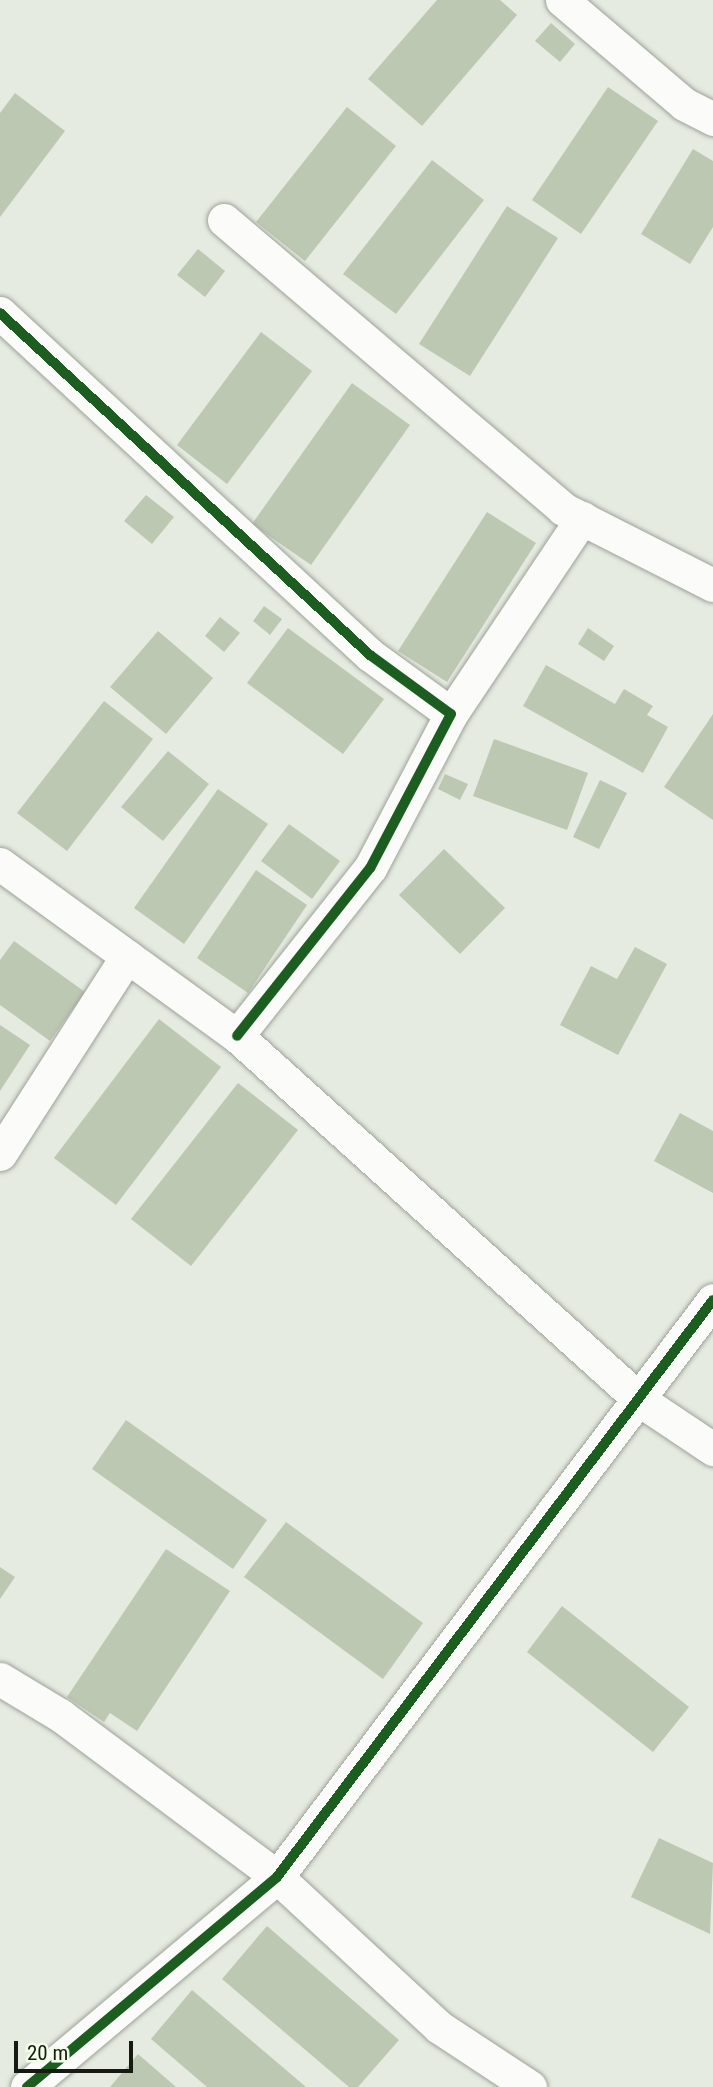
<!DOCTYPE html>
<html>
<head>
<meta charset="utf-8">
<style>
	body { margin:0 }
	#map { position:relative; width:713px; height:2087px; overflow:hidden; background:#e5ebe0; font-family:"Roboto Condensed",sans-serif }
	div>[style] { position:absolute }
	.building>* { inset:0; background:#bdc8b2 }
	.roads { filter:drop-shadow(0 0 2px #9ea29a) drop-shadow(0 0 2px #9ea29a) }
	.minor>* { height:33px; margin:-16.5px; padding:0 16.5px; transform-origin:16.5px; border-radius:16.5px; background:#fbfcfa }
	.cycleway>* { height:10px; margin:-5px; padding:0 5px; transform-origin:5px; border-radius:5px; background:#1b5e20 }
	span { translate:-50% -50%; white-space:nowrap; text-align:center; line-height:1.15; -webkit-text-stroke:5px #f2fde8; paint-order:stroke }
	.scale { position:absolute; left:14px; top:2041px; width:119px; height:32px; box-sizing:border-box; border:4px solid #171a13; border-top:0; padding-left:9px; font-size:21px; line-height:24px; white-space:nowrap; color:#171a13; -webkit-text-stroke:5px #f2fde8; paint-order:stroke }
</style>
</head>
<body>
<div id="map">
	<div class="building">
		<i style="clip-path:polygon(437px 0,500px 0,517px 15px,422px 126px,368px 79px)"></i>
		<i style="clip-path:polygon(551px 23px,575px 44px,560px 62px,535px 41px)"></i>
		<i style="clip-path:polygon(608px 87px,658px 121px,581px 234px,532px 200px)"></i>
		<i style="clip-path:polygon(15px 93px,65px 131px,0 217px,0 113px)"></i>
		<i style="clip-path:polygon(347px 107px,396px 146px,305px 261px,256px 222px)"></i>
		<i style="clip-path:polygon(693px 149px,713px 161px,713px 227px,690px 264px,641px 234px)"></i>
		<i style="clip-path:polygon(432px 160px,484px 200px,396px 314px,343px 274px)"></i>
		<i style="clip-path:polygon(507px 206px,558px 238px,470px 376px,419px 344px)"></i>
		<i style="clip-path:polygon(198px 249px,225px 271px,205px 297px,177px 275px)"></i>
		<i style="clip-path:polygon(261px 332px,312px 371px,227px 484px,177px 445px)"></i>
		<i style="clip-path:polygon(352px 383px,410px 425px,311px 565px,252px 524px)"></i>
		<i style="clip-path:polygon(146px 495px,174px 517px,152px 544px,124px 521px)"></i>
		<i style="clip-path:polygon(487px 512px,536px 543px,447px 682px,398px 651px)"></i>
		<i style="clip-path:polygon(264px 606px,282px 619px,270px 635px,253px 621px)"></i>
		<i style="clip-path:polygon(220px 617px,240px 633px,224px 652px,205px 636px)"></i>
		<i style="clip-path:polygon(288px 628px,384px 699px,343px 754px,247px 683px)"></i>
		<i style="clip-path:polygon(588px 628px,614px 646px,604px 661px,578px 644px)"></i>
		<i style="clip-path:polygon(158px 631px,213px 678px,166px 734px,110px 687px)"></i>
		<i style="clip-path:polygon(546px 665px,615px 704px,624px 689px,653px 706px,647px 715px,668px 727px,643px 773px,523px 706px)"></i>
		<i style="clip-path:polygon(104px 701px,153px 739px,67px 851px,17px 813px)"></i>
		<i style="clip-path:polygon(713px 714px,713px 820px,664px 787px)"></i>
		<i style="clip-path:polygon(494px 739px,588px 773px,567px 830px,473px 796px)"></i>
		<i style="clip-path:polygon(168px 751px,209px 784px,163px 841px,121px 807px)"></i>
		<i style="clip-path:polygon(445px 774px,468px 784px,460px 800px,438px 789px)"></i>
		<i style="clip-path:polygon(600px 780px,627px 793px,599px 849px,573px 837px)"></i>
		<i style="clip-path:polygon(218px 789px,268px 824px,184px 944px,134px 908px)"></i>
		<i style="clip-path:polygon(289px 824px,340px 861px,312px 899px,261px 861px)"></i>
		<i style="clip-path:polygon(444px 849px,505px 908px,460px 954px,399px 895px)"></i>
		<i style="clip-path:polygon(256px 870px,307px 905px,248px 993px,197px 958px)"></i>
		<i style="clip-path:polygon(14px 941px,85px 992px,50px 1041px,0 1005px,0 960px)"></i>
		<i style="clip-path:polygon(635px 947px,667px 964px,618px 1055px,560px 1025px,591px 966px,617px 979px)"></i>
		<i style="clip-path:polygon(159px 1019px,221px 1067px,116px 1205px,54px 1158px)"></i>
		<i style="clip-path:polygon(0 1025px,30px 1045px,0 1091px)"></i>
		<i style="clip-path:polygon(238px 1083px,298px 1130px,191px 1266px,131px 1219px)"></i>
		<i style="clip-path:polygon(680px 1113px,713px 1131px,713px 1193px,654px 1161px)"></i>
		<i style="clip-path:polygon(126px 1420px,267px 1520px,233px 1569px,92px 1469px)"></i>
		<i style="clip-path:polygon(286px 1522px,423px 1623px,383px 1679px,244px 1577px)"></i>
		<i style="clip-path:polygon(166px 1549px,230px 1591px,137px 1731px,110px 1713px,104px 1722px,67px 1697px)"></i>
		<i style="clip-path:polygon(0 1567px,15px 1577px,0 1599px)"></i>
		<i style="clip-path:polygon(562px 1606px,689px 1707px,653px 1752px,527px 1652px)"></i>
		<i style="clip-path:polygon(659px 1838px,713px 1863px,710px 1934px,631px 1897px)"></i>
		<i style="clip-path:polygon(267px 1926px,399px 2040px,358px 2087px,349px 2087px,222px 1979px)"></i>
		<i style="clip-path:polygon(192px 1990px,306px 2087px,207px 2087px,151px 2039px)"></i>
		<i style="clip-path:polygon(138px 2054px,176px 2087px,110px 2087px)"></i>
	</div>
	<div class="roads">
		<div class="minor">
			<i style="left:562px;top:0;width:160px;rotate:40.4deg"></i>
			<i style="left:684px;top:104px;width:33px;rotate:27deg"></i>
			<i style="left:224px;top:220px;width:445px;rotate:40.4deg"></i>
			<i style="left:563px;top:509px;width:168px;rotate:26.9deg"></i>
			<i style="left:0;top:313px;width:504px;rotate:42.75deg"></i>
			<i style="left:370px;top:655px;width:100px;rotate:36.1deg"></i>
			<i style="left:451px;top:714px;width:174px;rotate:117.7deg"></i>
			<i style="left:370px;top:868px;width:214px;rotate:128.4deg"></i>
			<i style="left:451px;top:714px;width:236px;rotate:-56.2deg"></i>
			<i style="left:0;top:864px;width:293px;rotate:36deg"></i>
			<i style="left:237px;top:1036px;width:544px;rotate:42.1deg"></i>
			<i style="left:641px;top:1401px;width:87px;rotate:33.7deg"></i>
			<i style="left:0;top:1154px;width:235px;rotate:-57.3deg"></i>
			<i style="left:0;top:1679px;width:70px;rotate:31deg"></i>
			<i style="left:60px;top:1715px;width:271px;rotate:36.7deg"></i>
			<i style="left:277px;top:1877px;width:221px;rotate:42.8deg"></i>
			<i style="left:439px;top:2027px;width:109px;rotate:33.4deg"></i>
			<i style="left:27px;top:2087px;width:326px;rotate:-40deg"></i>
			<i style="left:277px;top:1877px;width:723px;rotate:-52.92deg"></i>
		</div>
	</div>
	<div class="cycleway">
		<i style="left:0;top:313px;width:504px;rotate:42.75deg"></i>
		<i style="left:370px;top:655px;width:100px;rotate:36.1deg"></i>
		<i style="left:451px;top:714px;width:174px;rotate:117.7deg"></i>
		<i style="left:370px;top:868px;width:214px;rotate:128.4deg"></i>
		<i style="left:27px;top:2087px;width:326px;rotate:-40deg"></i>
		<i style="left:277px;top:1877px;width:723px;rotate:-52.92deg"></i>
	</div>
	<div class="scale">20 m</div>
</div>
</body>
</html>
